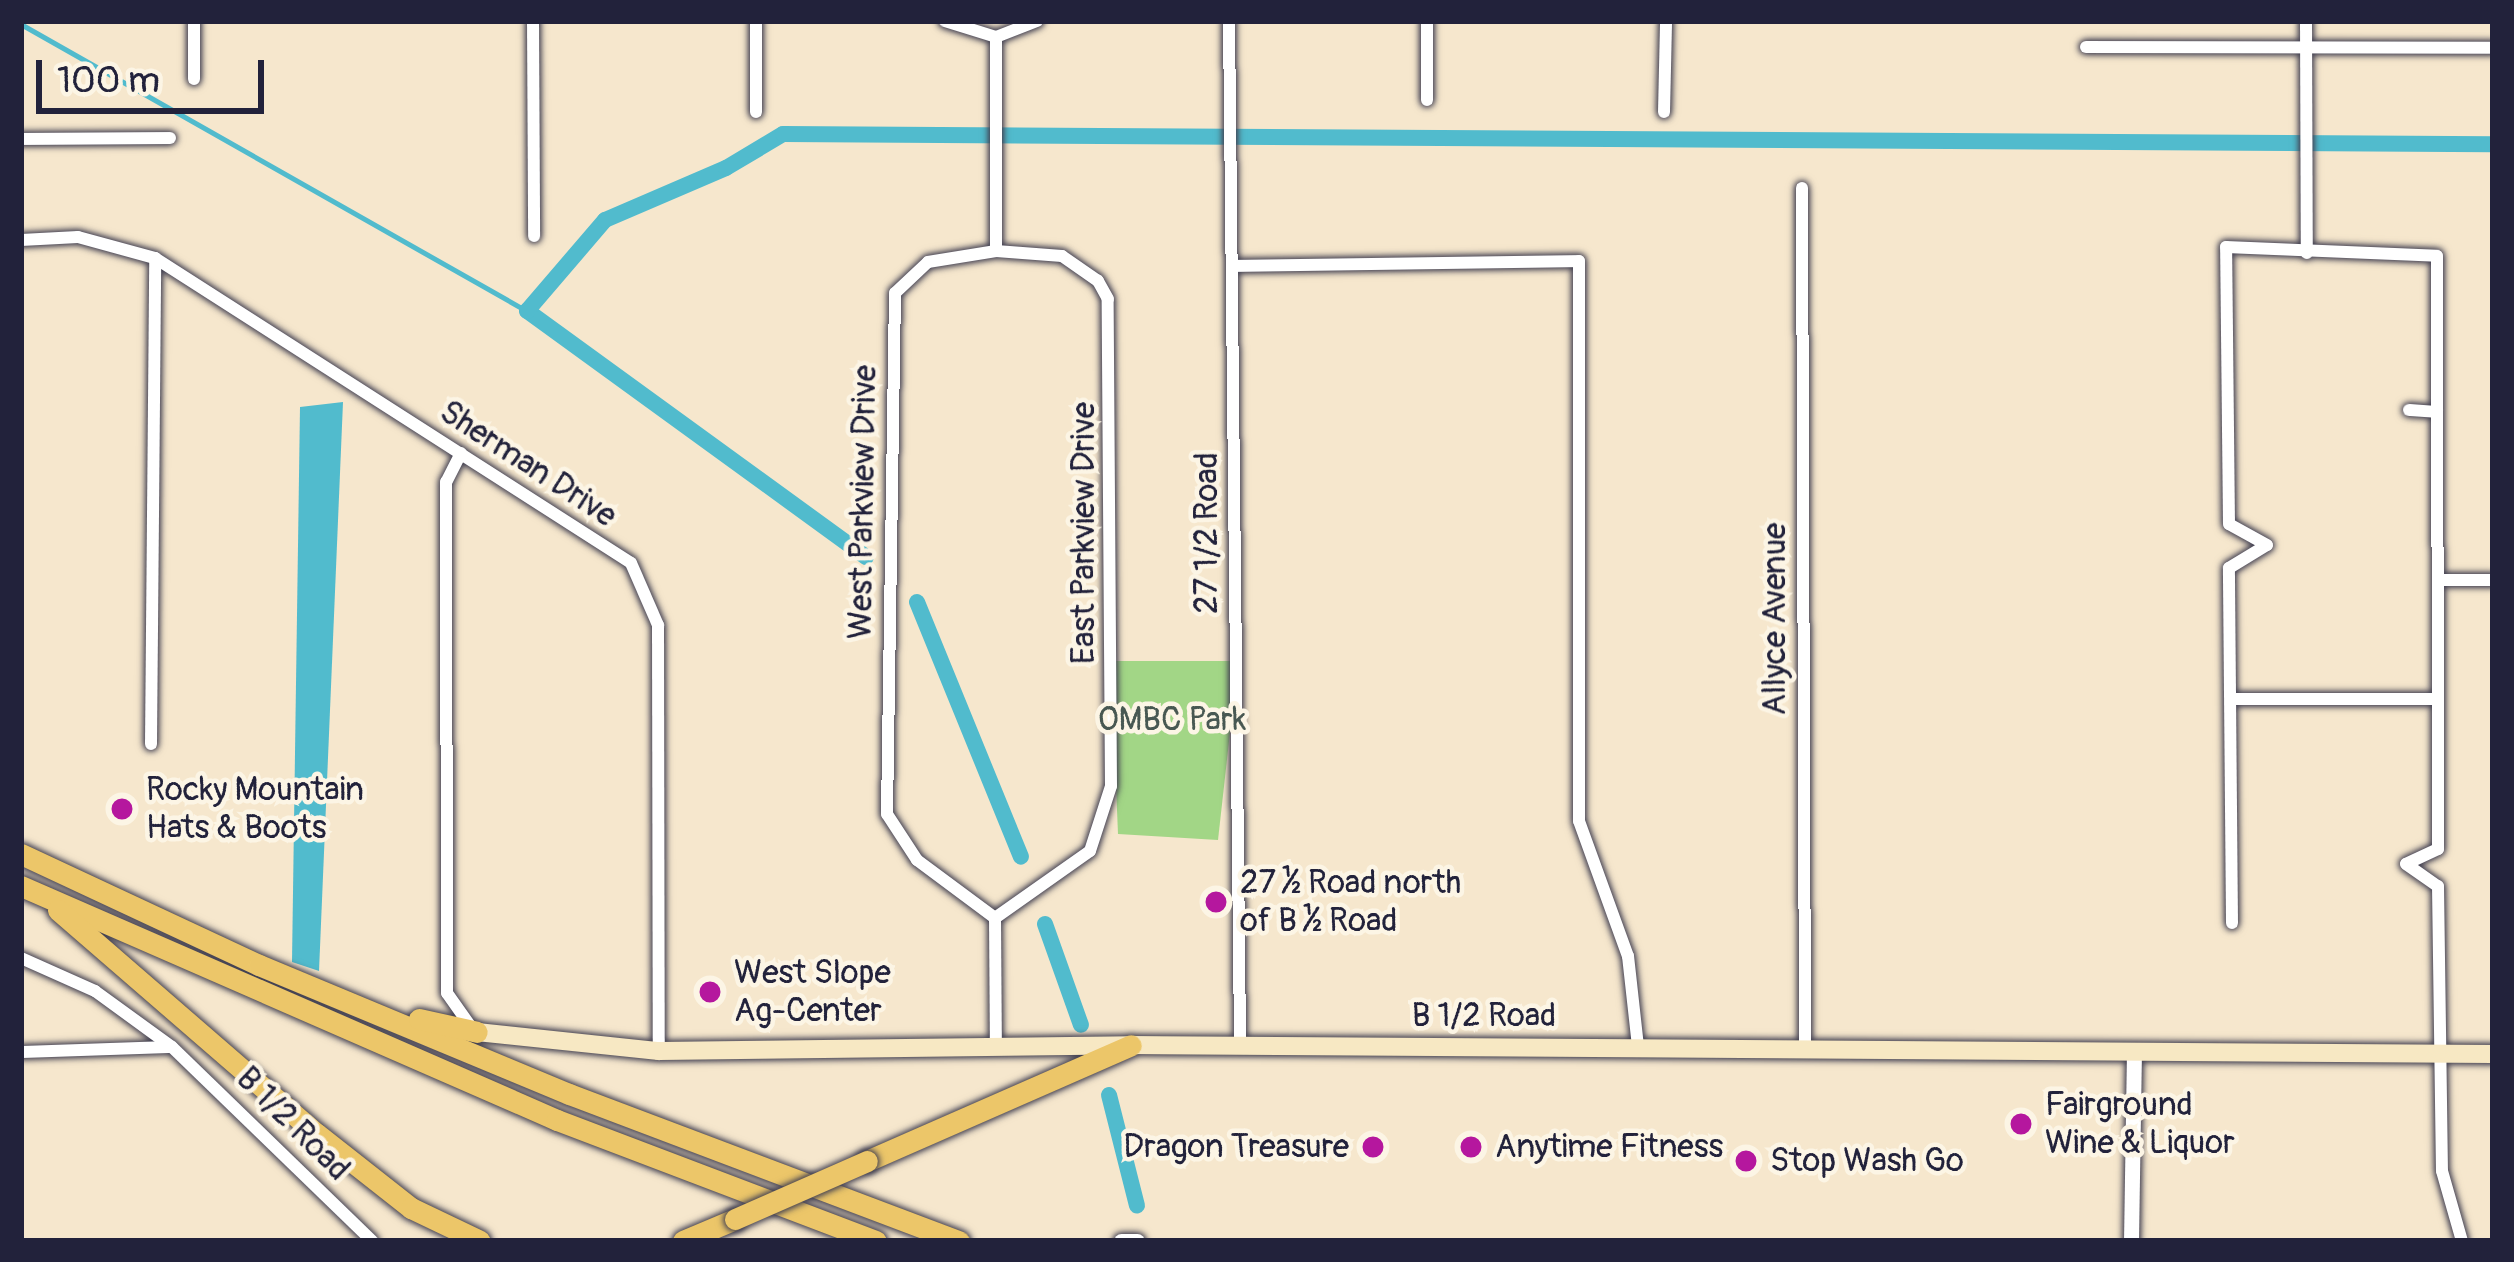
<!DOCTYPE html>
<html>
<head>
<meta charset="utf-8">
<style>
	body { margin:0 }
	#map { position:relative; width:2514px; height:1262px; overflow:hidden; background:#f6e7cd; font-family:Pangolin,sans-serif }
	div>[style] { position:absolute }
	.green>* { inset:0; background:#a2d686 }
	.water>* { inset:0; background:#51bbcd }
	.stream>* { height:4.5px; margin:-2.25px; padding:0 2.25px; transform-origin:2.25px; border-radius:2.25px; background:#51bbcd }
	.canal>* { height:16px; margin:-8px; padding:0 8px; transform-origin:8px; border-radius:8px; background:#51bbcd }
	.roads { filter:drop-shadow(0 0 3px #424051) drop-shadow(0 0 3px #424051) }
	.minor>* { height:12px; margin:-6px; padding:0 6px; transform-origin:6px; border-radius:6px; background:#fff }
	.tertiary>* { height:15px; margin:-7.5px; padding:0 7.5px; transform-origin:7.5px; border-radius:7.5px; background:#fff }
	.secondary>* { height:18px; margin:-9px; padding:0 9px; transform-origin:9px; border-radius:9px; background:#f7e8c3 }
	.trunk>* { height:21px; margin:-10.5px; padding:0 10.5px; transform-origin:10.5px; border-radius:10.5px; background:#ecc669 }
	.bridges { filter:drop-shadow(0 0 3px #424051) drop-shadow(0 0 3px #424051) }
	.trunk-bridge>* { height:21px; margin:-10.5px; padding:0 10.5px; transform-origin:10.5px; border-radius:10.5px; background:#ecc669 }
	.dots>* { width:33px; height:33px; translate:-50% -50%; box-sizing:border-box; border:6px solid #fcf5e5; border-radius:50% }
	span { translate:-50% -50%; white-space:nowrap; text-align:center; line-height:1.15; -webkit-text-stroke:9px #fcf5e5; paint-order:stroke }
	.street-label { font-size:33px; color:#22223b }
	.park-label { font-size:33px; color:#485852 }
	.poi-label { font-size:33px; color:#22223b }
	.left { translate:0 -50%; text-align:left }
	.right { translate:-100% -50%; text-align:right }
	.frame { position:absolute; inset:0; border:24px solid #22223b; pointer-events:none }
	.scale { position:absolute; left:36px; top:60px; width:228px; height:54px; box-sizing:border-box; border:6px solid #22223b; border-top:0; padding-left:15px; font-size:36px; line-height:42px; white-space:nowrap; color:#22223b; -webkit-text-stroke:9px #fcf5e5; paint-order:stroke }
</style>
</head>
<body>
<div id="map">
	<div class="green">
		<i style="clip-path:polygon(1111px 661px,1238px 661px,1218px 840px,1118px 834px)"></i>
	</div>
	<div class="water">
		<i style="clip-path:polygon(343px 402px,319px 971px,292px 962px,300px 407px)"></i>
	</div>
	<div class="stream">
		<i style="left:21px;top:24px;width:582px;rotate:29.56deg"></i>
	</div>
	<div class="canal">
		<i style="left:866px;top:557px;width:419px;rotate:-144deg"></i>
		<i style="left:527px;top:311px;width:120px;rotate:-49.4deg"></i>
		<i style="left:605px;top:220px;width:132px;rotate:-23.3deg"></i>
		<i style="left:726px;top:168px;width:66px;rotate:-30.8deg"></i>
		<i style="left:783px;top:134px;width:1710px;rotate:0.34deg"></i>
		<i style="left:917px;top:602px;width:275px;rotate:67.8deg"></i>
		<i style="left:1045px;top:924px;width:107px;rotate:70.4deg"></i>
		<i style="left:1109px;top:1095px;width:114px;rotate:75.8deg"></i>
	</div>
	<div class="roads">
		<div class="minor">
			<i style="left:194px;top:21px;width:58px;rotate:90deg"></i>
			<i style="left:533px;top:21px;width:215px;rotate:89.7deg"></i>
			<i style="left:945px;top:21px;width:53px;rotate:17.4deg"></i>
			<i style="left:1229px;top:21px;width:1024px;rotate:89.38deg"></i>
			<i style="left:2306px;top:21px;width:232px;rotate:89.8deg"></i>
			<i style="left:996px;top:37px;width:214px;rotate:90deg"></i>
			<i style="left:996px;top:37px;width:44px;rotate:-21.3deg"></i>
			<i style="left:2086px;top:47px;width:407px;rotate:0.1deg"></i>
			<i style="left:1427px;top:100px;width:79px;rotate:-90deg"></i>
			<i style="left:756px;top:112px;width:91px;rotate:-90deg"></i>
			<i style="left:1664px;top:112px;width:91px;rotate:-88.7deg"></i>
			<i style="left:21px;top:139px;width:149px;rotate:-0.4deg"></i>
			<i style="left:1802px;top:188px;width:862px;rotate:89.8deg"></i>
			<i style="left:21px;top:240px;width:57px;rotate:-3deg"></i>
			<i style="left:78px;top:237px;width:80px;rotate:15.3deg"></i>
			<i style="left:155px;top:258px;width:565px;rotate:32.65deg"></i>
			<i style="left:631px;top:563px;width:68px;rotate:66.5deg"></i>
			<i style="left:658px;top:625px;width:426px;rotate:89.9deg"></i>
			<i style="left:1235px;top:266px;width:344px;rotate:-0.8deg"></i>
			<i style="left:1579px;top:261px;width:560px;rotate:90deg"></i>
			<i style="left:1579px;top:821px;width:144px;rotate:70.1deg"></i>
			<i style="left:1628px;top:956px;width:92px;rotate:83.7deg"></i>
			<i style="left:2409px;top:410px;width:28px;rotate:4deg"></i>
			<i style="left:461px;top:453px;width:33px;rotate:117deg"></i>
			<i style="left:446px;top:482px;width:511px;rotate:89.89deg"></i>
			<i style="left:447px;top:993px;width:42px;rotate:54.8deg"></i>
			<i style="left:2439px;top:580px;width:54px"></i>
			<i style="left:2231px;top:699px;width:207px"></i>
			<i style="left:151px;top:744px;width:486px;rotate:-89.5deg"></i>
			<i style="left:995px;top:918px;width:116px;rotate:-35.2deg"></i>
			<i style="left:1090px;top:851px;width:68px;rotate:-72.1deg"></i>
			<i style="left:1111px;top:786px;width:487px;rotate:-90.4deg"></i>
			<i style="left:1108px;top:299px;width:21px;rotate:-119deg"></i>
			<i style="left:1098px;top:281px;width:44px;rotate:-145.2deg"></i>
			<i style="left:1062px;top:256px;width:66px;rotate:-175.7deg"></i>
			<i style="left:996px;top:251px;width:69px;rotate:170.8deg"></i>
			<i style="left:928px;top:262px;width:45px;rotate:136.8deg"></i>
			<i style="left:895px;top:293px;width:521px;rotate:90.88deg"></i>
			<i style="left:887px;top:814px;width:55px;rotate:56.9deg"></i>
			<i style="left:917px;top:860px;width:97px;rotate:36.6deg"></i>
			<i style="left:995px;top:918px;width:129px;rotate:89.6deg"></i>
			<i style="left:2232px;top:923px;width:355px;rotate:-90.5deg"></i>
			<i style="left:2229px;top:568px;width:44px;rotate:-31.2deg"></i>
			<i style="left:2267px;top:545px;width:43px;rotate:-151.1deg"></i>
			<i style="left:2229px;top:524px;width:277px;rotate:-90.6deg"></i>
			<i style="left:2226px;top:247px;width:211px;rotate:2.4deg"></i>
			<i style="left:2437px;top:256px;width:593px;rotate:89.9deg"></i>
			<i style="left:2438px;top:849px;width:35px;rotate:155deg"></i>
			<i style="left:2406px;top:864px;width:39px;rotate:35deg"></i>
			<i style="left:2438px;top:886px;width:285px;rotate:89.2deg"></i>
			<i style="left:2442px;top:1171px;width:73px;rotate:74.1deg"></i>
			<i style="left:21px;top:958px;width:81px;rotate:24deg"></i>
			<i style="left:95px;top:991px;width:95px;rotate:36deg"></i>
			<i style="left:172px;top:1047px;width:279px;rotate:44.1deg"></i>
			<i style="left:21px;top:1052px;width:149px;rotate:-1.9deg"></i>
		</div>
		<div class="tertiary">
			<i style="left:1121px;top:1241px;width:16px"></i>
			<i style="left:2131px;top:1241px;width:189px;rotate:-89.1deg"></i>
		</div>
		<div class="secondary">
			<i style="left:477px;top:1032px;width:183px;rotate:6deg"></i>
			<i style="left:659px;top:1051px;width:472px;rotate:-0.7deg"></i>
			<i style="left:1131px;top:1045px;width:1362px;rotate:0.38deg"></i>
		</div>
		<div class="trunk">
			<i style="left:21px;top:854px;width:263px;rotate:25deg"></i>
			<i style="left:259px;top:965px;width:336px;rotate:22.6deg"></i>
			<i style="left:569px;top:1094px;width:417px;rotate:20.7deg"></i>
			<i style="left:21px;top:886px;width:585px;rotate:23.58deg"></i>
			<i style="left:557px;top:1120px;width:341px;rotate:20.8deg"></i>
			<i style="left:58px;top:910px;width:342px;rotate:40.9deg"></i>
			<i style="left:317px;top:1134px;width:120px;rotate:38.2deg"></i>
			<i style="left:411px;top:1208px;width:76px;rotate:25.6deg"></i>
			<i style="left:419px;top:1019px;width:59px;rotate:12.6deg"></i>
			<i style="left:867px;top:1161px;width:288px;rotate:-23.7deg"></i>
			<i style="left:683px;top:1241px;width:56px;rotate:-22.9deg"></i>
		</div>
	</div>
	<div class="bridges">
		<div class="trunk-bridge">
			<i style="left:735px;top:1219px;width:144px;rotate:-23.7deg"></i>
		</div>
	</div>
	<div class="dots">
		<i style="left:122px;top:809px;background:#b5179e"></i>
		<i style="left:1216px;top:902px;background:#b5179e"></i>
		<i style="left:710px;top:992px;background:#b5179e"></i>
		<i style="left:2021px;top:1124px;background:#b5179e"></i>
		<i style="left:1373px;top:1147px;background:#b5179e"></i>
		<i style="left:1471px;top:1147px;background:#b5179e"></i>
		<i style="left:1746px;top:1161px;background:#b5179e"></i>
	</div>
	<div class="street-label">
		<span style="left:528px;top:464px;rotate:33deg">Sherman Drive</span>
		<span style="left:863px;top:502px;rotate:-89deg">West Parkview Drive</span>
		<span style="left:1084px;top:533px;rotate:-90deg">East Parkview Drive</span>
		<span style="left:1207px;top:533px;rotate:-90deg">27 1/2 Road</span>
		<span style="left:1775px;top:619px;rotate:-90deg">Allyce Avenue</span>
		<span style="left:1484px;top:1016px">B 1/2 Road</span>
		<span style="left:293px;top:1124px;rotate:45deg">B 1/2 Road</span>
	</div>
	<div class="park-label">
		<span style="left:1172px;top:720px">OMBC Park</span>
	</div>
	<div class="poi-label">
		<span class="left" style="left:146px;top:809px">Rocky Mountain<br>Hats &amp; Boots</span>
		<span class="left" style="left:1240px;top:902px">27 ½ Road north<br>of B ½ Road</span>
		<span class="left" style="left:734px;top:992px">West Slope<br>Ag-Center</span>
		<span class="left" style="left:2045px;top:1124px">Fairground<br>Wine &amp; Liquor</span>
		<span class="right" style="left:1349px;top:1147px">Dragon Treasure</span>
		<span class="left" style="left:1495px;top:1147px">Anytime Fitness</span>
		<span class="left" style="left:1770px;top:1161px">Stop Wash Go</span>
	</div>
	<div class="frame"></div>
	<div class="scale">100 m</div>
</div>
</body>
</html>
